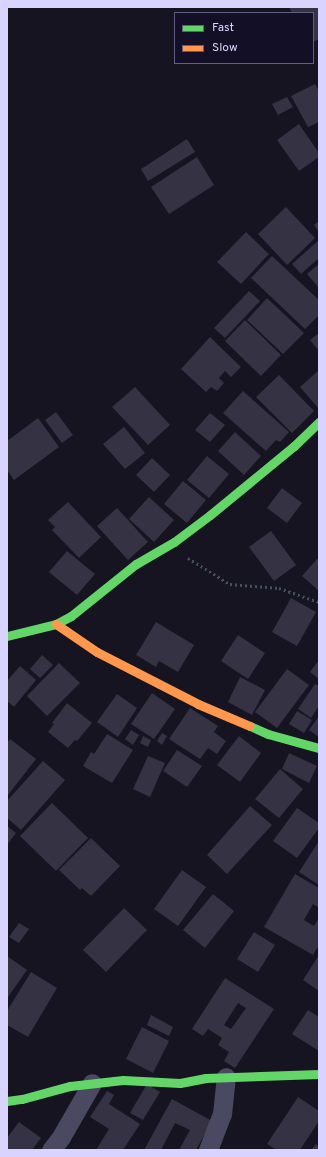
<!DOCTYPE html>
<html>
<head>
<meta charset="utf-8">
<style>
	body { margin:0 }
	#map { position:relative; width:326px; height:1157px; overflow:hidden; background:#161421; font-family:Overpass,sans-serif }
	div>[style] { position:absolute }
	.building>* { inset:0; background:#343243 }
	.path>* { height:2.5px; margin-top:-1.25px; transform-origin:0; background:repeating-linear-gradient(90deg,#44505f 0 2px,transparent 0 5px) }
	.street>* { height:19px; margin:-9.5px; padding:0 9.5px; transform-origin:9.5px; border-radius:9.5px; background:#4a4962 }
	.fast>* { height:9px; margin:-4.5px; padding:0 4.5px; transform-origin:4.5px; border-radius:4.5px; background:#63d668 }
	.slow>* { height:9px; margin:-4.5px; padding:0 4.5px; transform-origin:4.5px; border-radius:4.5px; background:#ff974d }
	span { translate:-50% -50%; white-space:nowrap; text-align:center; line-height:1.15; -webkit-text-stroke:4px #130f26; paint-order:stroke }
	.frame { position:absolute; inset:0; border:8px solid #d9d4ff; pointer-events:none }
	.legend { position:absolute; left:174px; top:12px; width:140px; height:52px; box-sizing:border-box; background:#130f26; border:1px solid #625e7d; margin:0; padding:5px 7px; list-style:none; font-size:12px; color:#d9d4ff }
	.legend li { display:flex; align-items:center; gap:8px; height:20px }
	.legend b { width:20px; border:1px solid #625e7d }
</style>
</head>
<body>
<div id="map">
	<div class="building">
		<i style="clip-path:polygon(289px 7px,319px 7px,319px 39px,313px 42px,313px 13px,292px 13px)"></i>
		<i style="clip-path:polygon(315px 84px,319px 91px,319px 122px,308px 127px,291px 96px)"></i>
		<i style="clip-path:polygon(287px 97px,293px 107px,278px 115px,272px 104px)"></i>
		<i style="clip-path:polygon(299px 124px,319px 153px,319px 157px,299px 171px,277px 140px)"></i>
		<i style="clip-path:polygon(187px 139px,195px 152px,148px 181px,141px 169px)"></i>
		<i style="clip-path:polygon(197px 157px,214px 185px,169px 214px,151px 187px)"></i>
		<i style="clip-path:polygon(286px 207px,315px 238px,287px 265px,258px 234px)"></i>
		<i style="clip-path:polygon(319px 221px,319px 232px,314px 225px)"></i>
		<i style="clip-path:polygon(246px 232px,269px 254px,241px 284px,217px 262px)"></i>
		<i style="clip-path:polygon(319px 240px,319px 258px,301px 274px,292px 264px)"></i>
		<i style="clip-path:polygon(272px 256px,319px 300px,319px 315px,305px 329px,251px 278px)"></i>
		<i style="clip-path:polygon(319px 264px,319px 288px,307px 274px)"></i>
		<i style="clip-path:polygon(249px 291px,260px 301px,225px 338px,214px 328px)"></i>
		<i style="clip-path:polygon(267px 298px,304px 333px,283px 354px,247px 320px)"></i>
		<i style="clip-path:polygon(245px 320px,281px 355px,261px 376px,225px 341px)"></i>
		<i style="clip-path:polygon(319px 333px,319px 351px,310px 340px)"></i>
		<i style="clip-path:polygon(210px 337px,241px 367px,231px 377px,225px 371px,219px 378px,224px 383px,217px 391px,211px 387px,206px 392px,181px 369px)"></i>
		<i style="clip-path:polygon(319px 370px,319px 409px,300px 387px)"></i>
		<i style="clip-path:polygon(279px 375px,314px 411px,292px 433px,256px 397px)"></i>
		<i style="clip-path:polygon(135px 387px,170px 425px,148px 445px,112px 407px)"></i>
		<i style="clip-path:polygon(243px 391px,289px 432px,280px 442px,276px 440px,266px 451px,223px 413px)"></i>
		<i style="clip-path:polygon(56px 412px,73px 435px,62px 443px,45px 420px)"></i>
		<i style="clip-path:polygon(210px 413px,225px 425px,210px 442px,195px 430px)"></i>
		<i style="clip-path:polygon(38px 418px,59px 447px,14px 480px,7px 470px,7px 441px)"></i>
		<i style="clip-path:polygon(124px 427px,145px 453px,125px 469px,103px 444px)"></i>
		<i style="clip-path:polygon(235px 432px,261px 456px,244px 475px,218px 451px)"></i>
		<i style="clip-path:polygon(207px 456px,229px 474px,209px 498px,187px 480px)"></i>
		<i style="clip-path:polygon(152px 458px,170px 475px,154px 492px,136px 475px)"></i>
		<i style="clip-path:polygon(183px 481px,206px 500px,187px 523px,164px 504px)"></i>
		<i style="clip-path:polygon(282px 488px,302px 503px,287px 523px,267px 508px)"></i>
		<i style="clip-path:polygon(149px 497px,174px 520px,154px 542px,129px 519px)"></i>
		<i style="clip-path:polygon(68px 502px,101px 537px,79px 558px,52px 530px,55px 527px,48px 520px)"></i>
		<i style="clip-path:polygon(117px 508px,148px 542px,128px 560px,97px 526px)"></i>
		<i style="clip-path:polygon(271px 531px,296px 565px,274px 581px,249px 547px)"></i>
		<i style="clip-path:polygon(67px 551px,95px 574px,77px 595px,49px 572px)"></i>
		<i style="clip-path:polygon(317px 559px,319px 560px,319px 591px,302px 576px)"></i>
		<i style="clip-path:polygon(291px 598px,316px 612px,297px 646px,272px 632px)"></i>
		<i style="clip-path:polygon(156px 622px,194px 645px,178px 672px,159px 661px,156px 667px,136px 655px)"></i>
		<i style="clip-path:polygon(238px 635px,265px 653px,248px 679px,221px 661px)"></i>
		<i style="clip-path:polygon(42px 655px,53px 665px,40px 678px,30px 669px)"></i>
		<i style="clip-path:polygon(319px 660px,319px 679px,310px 672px)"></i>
		<i style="clip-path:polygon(59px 663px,80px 683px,47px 716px,27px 696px)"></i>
		<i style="clip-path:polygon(20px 666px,36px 680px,14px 707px,7px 701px,7px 681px)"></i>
		<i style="clip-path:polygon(287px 669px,309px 685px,277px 728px,255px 712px)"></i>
		<i style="clip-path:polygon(240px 677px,265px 690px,252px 715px,228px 702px)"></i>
		<i style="clip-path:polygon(315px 684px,319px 686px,319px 706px,311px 718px,298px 709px)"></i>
		<i style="clip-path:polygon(152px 693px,175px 709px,154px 739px,131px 724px)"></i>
		<i style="clip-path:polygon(117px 694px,137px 708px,118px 737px,97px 722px)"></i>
		<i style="clip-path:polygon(67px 703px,92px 723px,77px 741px,75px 740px,68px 748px,48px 732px,54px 724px,52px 723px)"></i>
		<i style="clip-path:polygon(190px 708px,218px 726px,214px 732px,226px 741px,217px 754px,208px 748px,200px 759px,169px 739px)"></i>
		<i style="clip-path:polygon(297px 711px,312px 720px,304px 733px,289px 724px)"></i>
		<i style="clip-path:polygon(319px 716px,319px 737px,309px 730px)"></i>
		<i style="clip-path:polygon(131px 730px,139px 735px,133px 745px,125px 739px)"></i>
		<i style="clip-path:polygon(162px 733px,167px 736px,162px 745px,157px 741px)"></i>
		<i style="clip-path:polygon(107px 734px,133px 750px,112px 783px,83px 766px,91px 752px,94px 754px)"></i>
		<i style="clip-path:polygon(143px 736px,151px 740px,148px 747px,140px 743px)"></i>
		<i style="clip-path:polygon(239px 736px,261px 753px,240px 782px,217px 765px)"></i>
		<i style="clip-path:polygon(10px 739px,36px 759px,8px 795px,7px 743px)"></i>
		<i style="clip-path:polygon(177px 750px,202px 766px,187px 787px,163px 771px)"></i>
		<i style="clip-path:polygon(289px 753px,317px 766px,309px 783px,282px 769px)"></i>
		<i style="clip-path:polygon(148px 756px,165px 763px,150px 797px,133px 789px)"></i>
		<i style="clip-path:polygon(43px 761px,65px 780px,21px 830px,7px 818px,7px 801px)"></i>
		<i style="clip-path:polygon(280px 769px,303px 789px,279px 818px,255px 799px)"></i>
		<i style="clip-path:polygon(52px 803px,88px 838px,56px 871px,20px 836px)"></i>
		<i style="clip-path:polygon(250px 806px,272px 825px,227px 874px,207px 855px)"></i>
		<i style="clip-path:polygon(297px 808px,319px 823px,319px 828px,297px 858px,273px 841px)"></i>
		<i style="clip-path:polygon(7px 826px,16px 833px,7px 845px)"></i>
		<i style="clip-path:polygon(91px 838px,120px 866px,91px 896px,82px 888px,80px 890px,59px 870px)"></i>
		<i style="clip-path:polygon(319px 841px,319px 885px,299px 872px)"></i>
		<i style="clip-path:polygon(182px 870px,206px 887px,178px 926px,154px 909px)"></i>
		<i style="clip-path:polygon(295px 874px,319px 888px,319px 908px,313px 904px,304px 920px,314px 926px,319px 918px,319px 945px,313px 955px,264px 927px)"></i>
		<i style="clip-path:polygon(213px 894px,234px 911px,205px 948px,183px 930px)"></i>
		<i style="clip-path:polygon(124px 908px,147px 930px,106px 972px,83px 950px)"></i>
		<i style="clip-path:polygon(19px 923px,29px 929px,19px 943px,9px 937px)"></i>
		<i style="clip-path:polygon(254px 932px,275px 945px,258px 972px,237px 959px)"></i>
		<i style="clip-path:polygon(319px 955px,319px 991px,303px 980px)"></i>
		<i style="clip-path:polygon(7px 956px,27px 970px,8px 997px,7px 996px)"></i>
		<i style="clip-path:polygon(31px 972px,57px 988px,28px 1037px,7px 1025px,7px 1011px)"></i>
		<i style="clip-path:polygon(evenodd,225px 978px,274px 1009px,235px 1068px,224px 1061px,229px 1052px,218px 1045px,222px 1038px,208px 1029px,203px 1036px,192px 1029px,225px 978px,238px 1003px,246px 1008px,231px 1029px,224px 1025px,238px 1003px)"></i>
		<i style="clip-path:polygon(308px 1010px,319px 1017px,319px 1051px,292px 1034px)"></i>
		<i style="clip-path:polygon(151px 1015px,173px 1027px,169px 1036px,147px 1025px)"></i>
		<i style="clip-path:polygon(142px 1027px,169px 1041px,153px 1073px,126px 1059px)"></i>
		<i style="clip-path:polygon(147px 1084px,160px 1092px,143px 1120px,130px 1113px)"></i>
		<i style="clip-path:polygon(107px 1091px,114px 1095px,109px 1104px,140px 1124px,123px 1150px,96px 1150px,109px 1129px,90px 1117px)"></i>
		<i style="clip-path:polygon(298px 1097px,319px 1111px,319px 1121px,300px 1150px,277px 1150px,267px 1144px)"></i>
		<i style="clip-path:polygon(172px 1099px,212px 1121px,196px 1150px,179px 1150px,190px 1130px,175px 1123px,161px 1150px,144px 1150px)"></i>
		<i style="clip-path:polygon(19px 1122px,41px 1138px,32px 1150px,7px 1150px,7px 1138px)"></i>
		<i style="clip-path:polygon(316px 1144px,319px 1147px,319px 1150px,311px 1150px)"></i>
	</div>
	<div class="path">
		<i style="left:188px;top:558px;width:49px;rotate:31.8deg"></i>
		<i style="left:230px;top:584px;width:49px;rotate:4.7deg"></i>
		<i style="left:279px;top:588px;width:42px;rotate:19.3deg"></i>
	</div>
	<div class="street">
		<i style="left:51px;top:1150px;width:16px;rotate:-52deg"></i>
		<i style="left:61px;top:1137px;width:62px;rotate:-60.1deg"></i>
		<i style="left:208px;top:1150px;width:39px;rotate:-69deg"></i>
		<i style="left:222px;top:1114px;width:37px;rotate:-84deg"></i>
	</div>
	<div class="fast">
		<i style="left:7px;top:636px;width:50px;rotate:-13.8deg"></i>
		<i style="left:56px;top:624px;width:17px;rotate:-28deg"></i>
		<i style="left:71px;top:616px;width:83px;rotate:-38.7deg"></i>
		<i style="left:136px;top:564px;width:44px;rotate:-30.1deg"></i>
		<i style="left:174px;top:542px;width:45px;rotate:-36.9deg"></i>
		<i style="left:210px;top:515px;width:109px;rotate:-39.4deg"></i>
		<i style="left:294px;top:446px;width:35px;rotate:-44deg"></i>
		<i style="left:250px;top:726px;width:20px;rotate:24deg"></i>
		<i style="left:268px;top:734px;width:53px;rotate:15.4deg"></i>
		<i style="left:7px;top:1101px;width:15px;rotate:-8deg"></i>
		<i style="left:22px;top:1099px;width:50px;rotate:-15.2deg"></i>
		<i style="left:70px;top:1086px;width:53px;rotate:-6.5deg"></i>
		<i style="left:123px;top:1080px;width:57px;rotate:3deg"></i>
		<i style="left:180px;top:1083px;width:25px;rotate:-11deg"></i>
		<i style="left:205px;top:1078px;width:114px;rotate:-2deg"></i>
	</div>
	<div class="slow">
		<i style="left:56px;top:624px;width:50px;rotate:34.3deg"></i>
		<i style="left:97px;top:652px;width:114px;rotate:27.2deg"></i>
		<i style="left:198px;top:704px;width:56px;rotate:22.9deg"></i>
	</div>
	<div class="frame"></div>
	<ul class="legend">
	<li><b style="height:5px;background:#63d668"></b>Fast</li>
	<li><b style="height:5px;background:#ff974d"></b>Slow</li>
	</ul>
</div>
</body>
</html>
